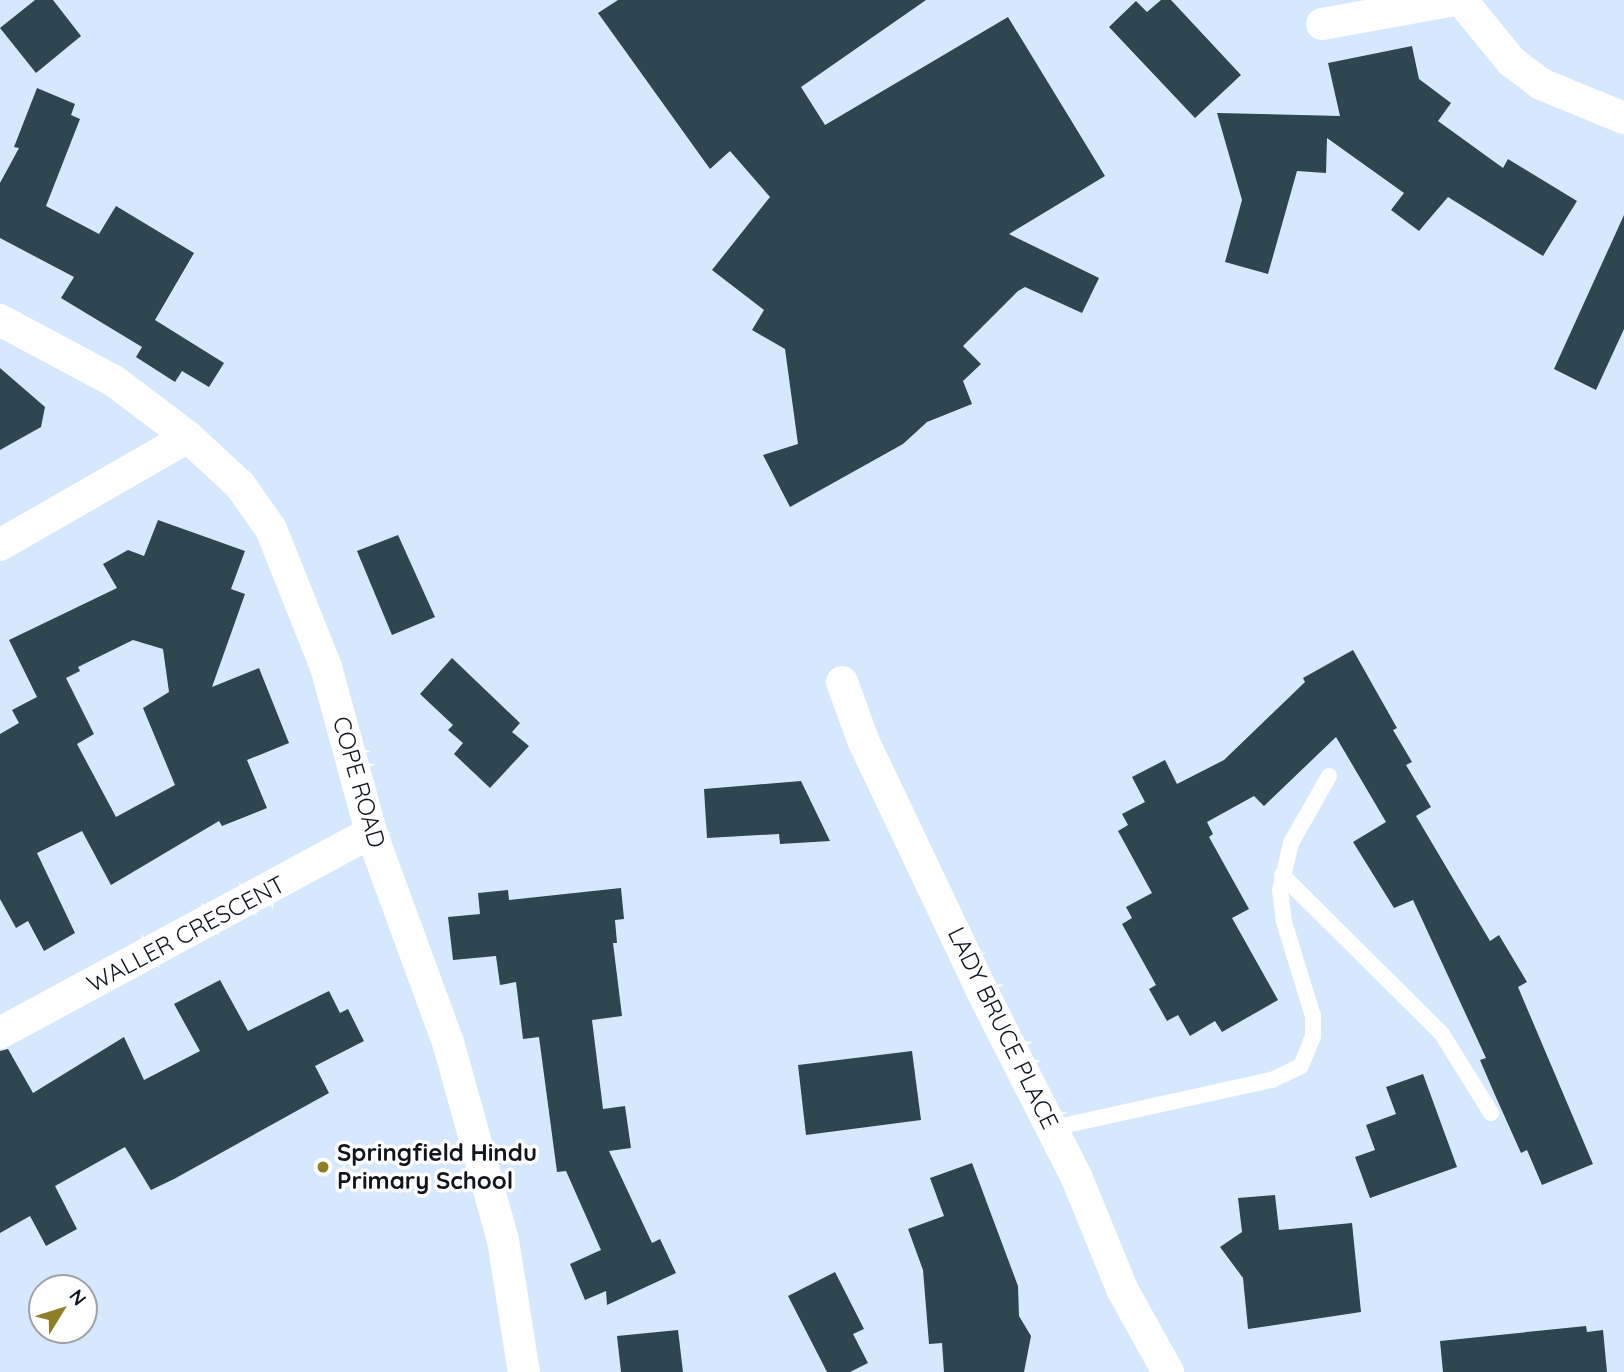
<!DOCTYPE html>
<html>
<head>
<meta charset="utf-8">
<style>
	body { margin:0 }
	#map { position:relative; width:1624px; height:1372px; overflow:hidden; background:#d6e8fd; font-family:Quicksand,sans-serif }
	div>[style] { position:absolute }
	.building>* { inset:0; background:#2d464f }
	.lane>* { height:16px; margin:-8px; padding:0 8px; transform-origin:8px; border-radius:8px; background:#fff }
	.street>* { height:32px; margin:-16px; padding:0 16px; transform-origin:16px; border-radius:16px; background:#fff }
	.dots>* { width:19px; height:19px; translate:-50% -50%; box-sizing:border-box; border:4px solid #fff; border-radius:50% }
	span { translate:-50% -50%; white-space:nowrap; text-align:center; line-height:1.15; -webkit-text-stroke:7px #fff; paint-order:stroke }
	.street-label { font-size:24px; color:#10161d }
	.poi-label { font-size:24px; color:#10161d; font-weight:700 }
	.left { translate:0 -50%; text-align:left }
	.north { position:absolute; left:28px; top:1274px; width:70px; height:70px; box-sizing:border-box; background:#fff; border:2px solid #9fa2a5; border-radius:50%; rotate:52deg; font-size:19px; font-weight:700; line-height:28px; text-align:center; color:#10161d }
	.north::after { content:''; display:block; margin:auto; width:24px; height:32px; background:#8d7f26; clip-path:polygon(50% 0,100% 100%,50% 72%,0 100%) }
</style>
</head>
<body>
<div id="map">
	<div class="building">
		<i style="clip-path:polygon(35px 0,53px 0,81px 36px,36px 73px,0 28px)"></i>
		<i style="clip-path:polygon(618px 0,926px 0,801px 87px,825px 125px,1008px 17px,1105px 176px,1009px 234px,1099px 278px,1082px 313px,1025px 287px,1018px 291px,963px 346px,981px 364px,963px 381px,972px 404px,927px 422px,903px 444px,790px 507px,763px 455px,798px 444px,785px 349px,752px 330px,764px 310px,712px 270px,770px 197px,730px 151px,710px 169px,598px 13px)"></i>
		<i style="clip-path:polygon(1161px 0,1171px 0,1241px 75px,1195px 118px,1109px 27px,1136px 1px,1147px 12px)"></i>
		<i style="clip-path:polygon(1412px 46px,1419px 79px,1451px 103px,1438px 121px,1503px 168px,1508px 159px,1577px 201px,1543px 256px,1448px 197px,1419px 231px,1391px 210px,1404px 193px,1327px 138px,1326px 173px,1297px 171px,1268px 274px,1225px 262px,1242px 200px,1217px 113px,1340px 116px,1328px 63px)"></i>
		<i style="clip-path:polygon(37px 88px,75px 104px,71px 115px,80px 119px,46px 206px,99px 234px,116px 206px,194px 253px,155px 320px,224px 363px,209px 387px,182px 371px,175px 382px,136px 357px,142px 347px,61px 298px,74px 277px,0 238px,0 183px,19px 148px,14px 147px)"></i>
		<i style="clip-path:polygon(1624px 215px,1624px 329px,1596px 390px,1554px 369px)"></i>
		<i style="clip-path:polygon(0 368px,45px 407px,41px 427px,0 450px)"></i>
		<i style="clip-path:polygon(evenodd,158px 520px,245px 551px,231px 589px,245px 594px,212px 687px,259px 668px,289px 743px,247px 760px,267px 808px,222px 826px,219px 821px,111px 885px,82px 831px,37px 853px,75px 933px,44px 951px,28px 921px,16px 928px,0 899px,0 734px,19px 723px,12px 710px,37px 697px,9px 640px,117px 588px,103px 564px,128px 550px,144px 556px,158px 520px,133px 640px,163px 649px,169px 692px,143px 708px,175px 785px,116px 817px,77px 744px,94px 734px,66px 678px,80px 671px,78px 667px,133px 640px)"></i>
		<i style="clip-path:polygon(398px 535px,435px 617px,392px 635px,357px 551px)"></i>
		<i style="clip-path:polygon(1353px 650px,1397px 728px,1393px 730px,1412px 762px,1406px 765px,1431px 807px,1416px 816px,1490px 941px,1499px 935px,1527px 982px,1518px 987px,1593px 1164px,1542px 1185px,1527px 1150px,1521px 1153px,1495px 1095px,1480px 1060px,1486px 1058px,1413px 900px,1394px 908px,1353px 842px,1386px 822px,1336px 737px,1264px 806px,1254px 796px,1207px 822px,1213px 834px,1209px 837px,1249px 909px,1232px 918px,1278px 1000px,1222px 1032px,1215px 1021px,1190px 1036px,1178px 1015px,1167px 1021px,1149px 989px,1156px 985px,1122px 924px,1132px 918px,1126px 907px,1152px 893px,1118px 831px,1128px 825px,1122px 814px,1145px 802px,1132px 777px,1165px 760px,1177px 784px,1224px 760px,1305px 682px,1303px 678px)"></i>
		<i style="clip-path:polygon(452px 658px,520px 723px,512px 732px,529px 746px,490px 788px,454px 754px,463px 743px,448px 730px,453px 725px,420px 694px)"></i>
		<i style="clip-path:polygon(801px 781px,830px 841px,780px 844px,779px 834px,707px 838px,704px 789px)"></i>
		<i style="clip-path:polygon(621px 888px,624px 919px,615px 920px,617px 943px,613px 943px,622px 1016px,592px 1020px,603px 1109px,625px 1106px,631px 1148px,609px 1151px,652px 1243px,660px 1239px,676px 1273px,607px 1305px,606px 1291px,585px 1300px,570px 1264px,601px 1250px,566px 1171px,557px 1172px,539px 1037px,523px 1039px,516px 982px,500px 985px,496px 956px,453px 960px,448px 917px,480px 914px,478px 893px,508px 890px,509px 900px)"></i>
		<i style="clip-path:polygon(220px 980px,248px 1031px,329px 991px,340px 1013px,348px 1009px,364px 1041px,315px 1066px,329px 1093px,174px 1179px,151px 1190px,125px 1147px,55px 1186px,77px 1229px,46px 1246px,30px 1216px,0 1233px,0 1051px,8px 1049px,33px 1093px,124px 1037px,144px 1080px,200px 1051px,174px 1004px)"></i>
		<i style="clip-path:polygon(912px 1051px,921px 1120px,806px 1135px,798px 1065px)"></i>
		<i style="clip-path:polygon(1423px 1074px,1457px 1167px,1370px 1198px,1355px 1157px,1375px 1150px,1366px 1125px,1396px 1114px,1386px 1087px)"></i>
		<i style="clip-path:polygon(972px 1163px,1018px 1286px,1019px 1316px,1031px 1336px,1024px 1372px,944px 1372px,942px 1343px,929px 1344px,923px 1270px,908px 1229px,944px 1216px,930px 1178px)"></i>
		<i style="clip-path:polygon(1275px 1195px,1279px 1230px,1352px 1223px,1361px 1312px,1248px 1329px,1243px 1278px,1220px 1247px,1242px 1232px,1238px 1198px)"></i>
		<i style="clip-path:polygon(835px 1272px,864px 1329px,853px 1334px,868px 1363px,850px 1372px,827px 1372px,788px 1296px)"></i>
		<i style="clip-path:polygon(1586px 1326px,1587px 1332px,1603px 1330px,1607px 1372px,1443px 1372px,1440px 1341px)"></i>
		<i style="clip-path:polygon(678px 1330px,683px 1372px,621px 1372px,617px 1336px)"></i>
	</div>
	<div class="lane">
		<i style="left:1282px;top:875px;width:226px;rotate:44.8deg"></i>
		<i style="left:1442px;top:1034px;width:93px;rotate:58.2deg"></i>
		<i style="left:1053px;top:1128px;width:224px;rotate:-12.4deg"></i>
		<i style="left:1272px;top:1080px;width:32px;rotate:-26deg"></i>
		<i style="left:1301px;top:1066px;width:32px;rotate:-68deg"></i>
		<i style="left:1313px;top:1036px;width:20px;rotate:-90deg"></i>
		<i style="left:1313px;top:1016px;width:98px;rotate:-107.1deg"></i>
		<i style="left:1284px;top:922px;width:32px;rotate:-97deg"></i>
		<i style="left:1280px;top:890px;width:48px;rotate:-76.8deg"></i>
		<i style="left:1291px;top:843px;width:77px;rotate:-60.4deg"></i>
	</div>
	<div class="street">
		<i style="left:1461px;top:0;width:80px;rotate:50.6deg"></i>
		<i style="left:1512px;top:62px;width:36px;rotate:37deg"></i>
		<i style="left:1541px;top:84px;width:90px;rotate:22.3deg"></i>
		<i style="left:1322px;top:24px;width:135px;rotate:-10.2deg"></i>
		<i style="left:0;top:320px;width:129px;rotate:28.2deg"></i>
		<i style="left:114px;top:381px;width:93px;rotate:37.1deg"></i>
		<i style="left:188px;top:437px;width:71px;rotate:42.7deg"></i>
		<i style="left:240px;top:485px;width:54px;rotate:54.8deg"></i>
		<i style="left:271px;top:529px;width:149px;rotate:68.3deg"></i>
		<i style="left:326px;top:667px;width:171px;rotate:74.7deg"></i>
		<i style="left:371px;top:832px;width:224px;rotate:69.9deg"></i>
		<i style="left:448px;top:1042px;width:205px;rotate:74.5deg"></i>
		<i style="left:503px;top:1240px;width:134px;rotate:81deg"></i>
		<i style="left:0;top:545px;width:217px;rotate:-29.9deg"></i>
		<i style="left:842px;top:682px;width:62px;rotate:70.1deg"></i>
		<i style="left:863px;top:740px;width:284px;rotate:64.6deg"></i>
		<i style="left:985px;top:997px;width:201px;rotate:63.1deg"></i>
		<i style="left:1076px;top:1176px;width:122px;rotate:67.8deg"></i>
		<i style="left:1122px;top:1289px;width:95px;rotate:61deg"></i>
		<i style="left:0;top:1033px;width:422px;rotate:-28.4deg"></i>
	</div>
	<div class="dots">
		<i style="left:323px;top:1167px;background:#8d7f26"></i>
	</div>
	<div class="street-label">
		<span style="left:359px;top:782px;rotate:74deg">COPE ROAD</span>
		<span style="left:186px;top:934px;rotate:-28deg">WALLER CRESCENT</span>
		<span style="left:1003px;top:1028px;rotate:64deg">LADY BRUCE PLACE</span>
	</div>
	<div class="poi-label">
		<span class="left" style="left:337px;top:1167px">Springfield Hindu<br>Primary School</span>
	</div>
	<div class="north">N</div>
</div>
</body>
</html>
